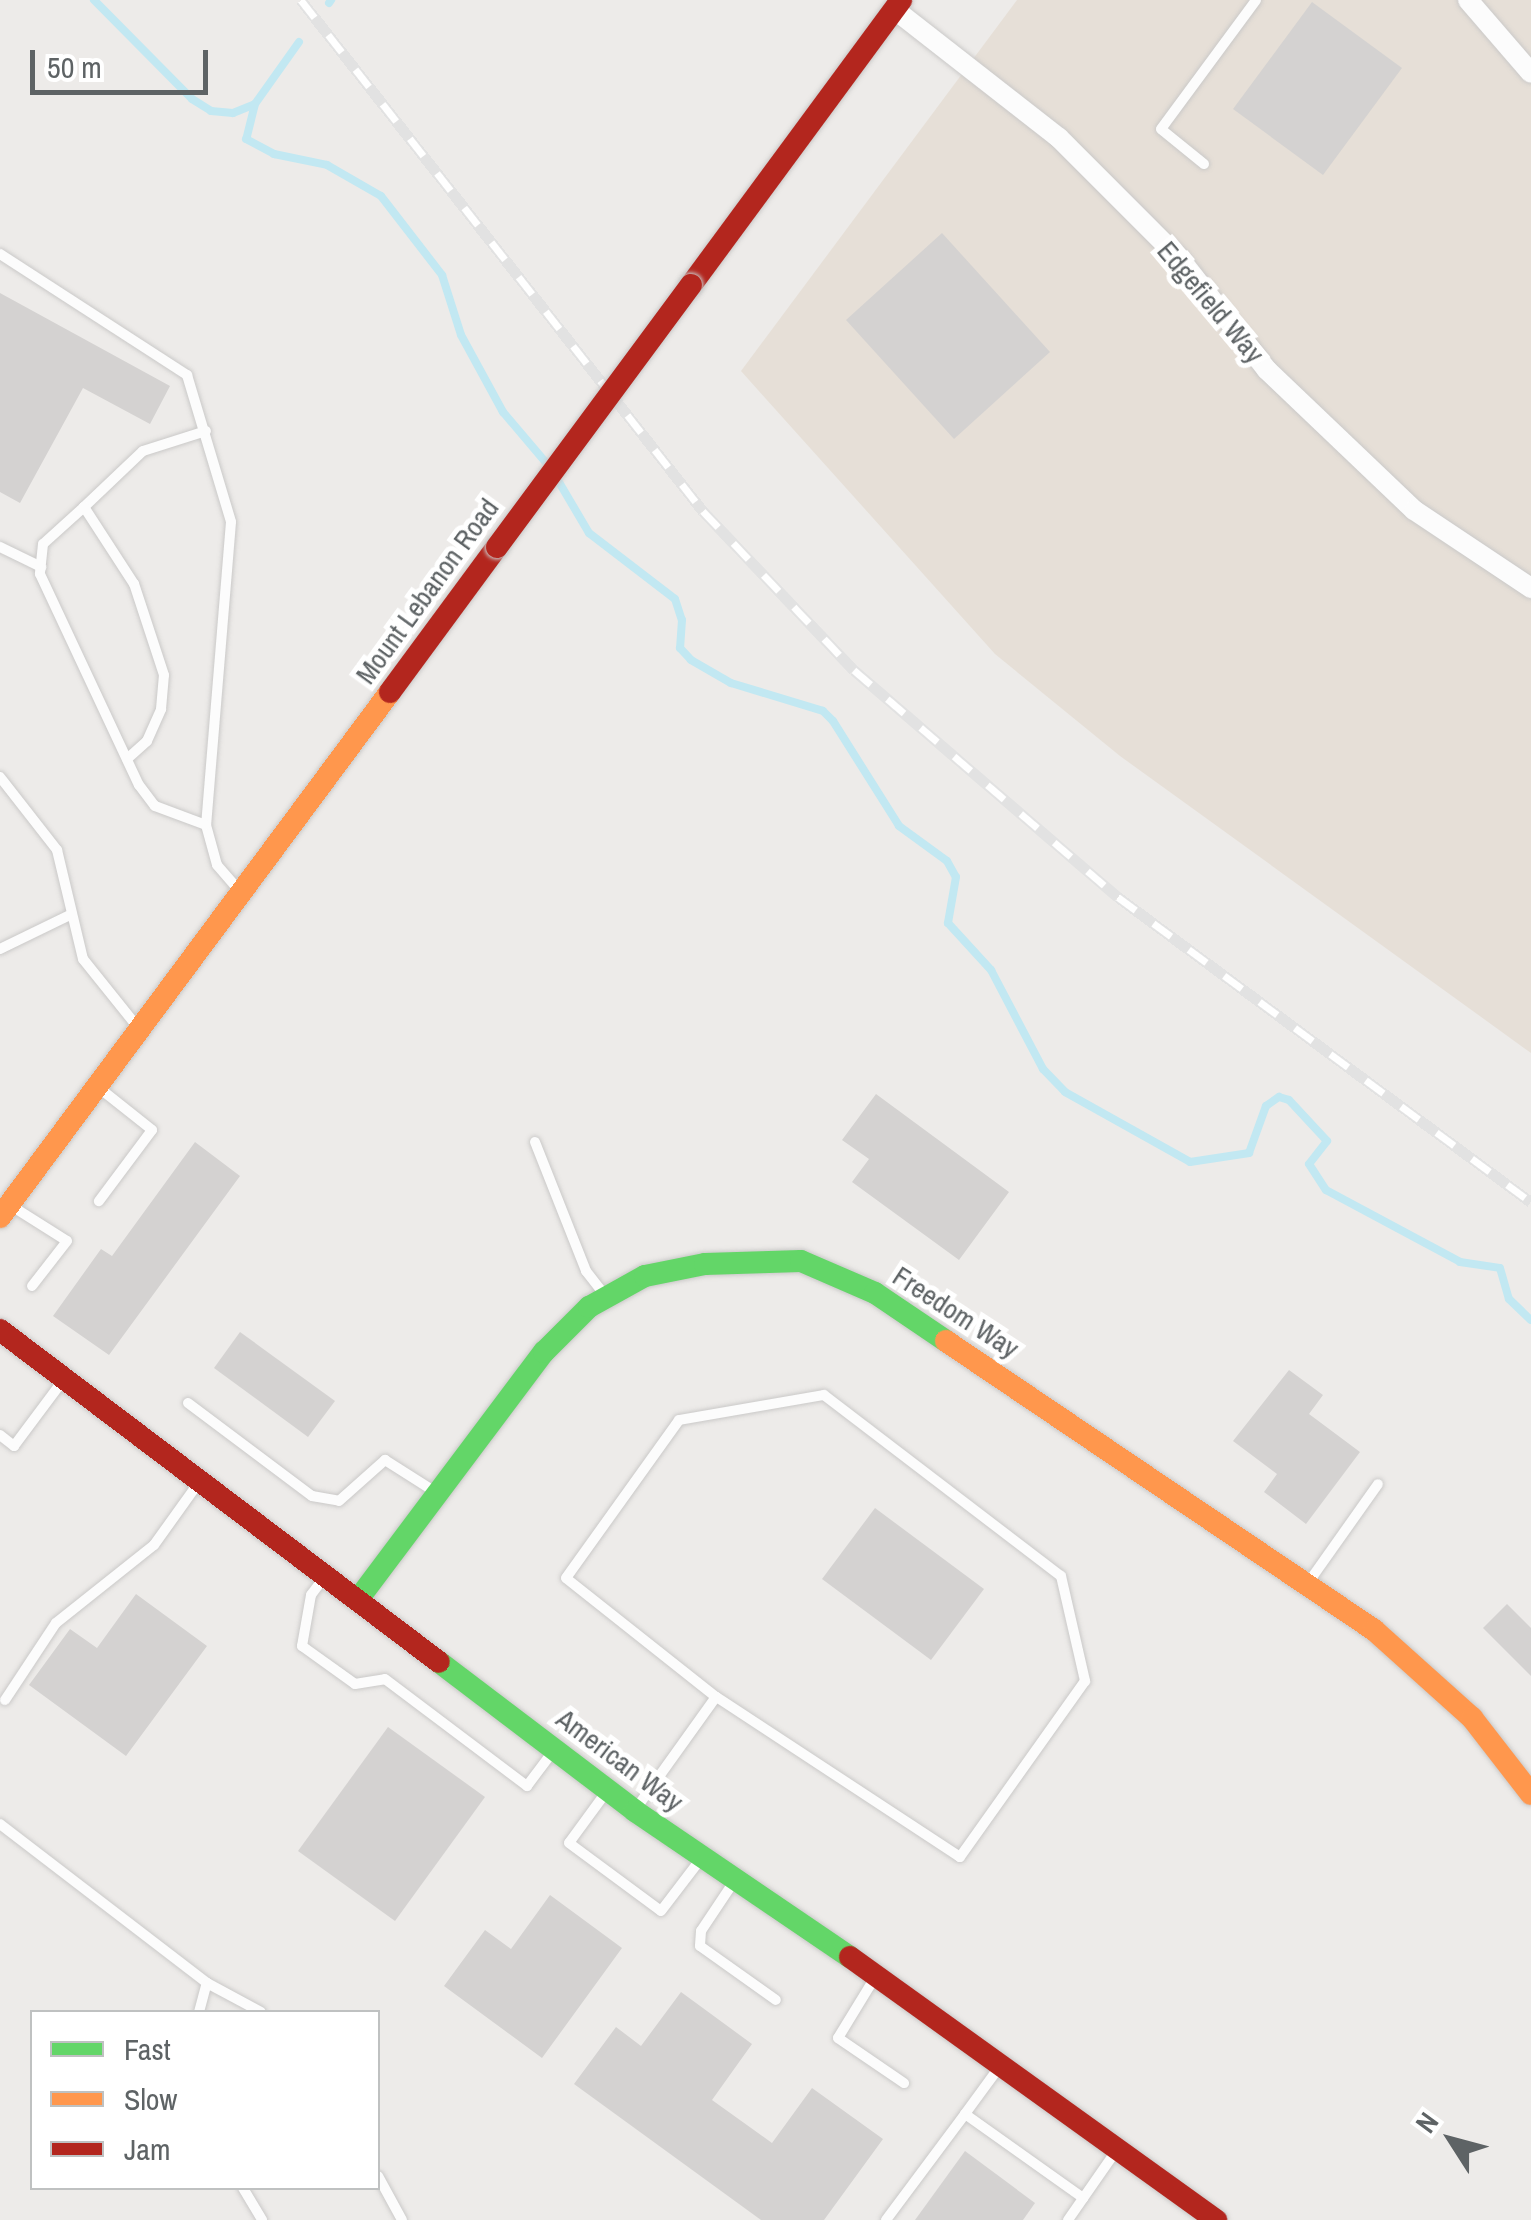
<!DOCTYPE html>
<html>
<head>
<meta charset="utf-8">
<style>
	body { margin:0 }
	#map { position:relative; width:1531px; height:2220px; overflow:hidden; background:#edebe9; font-family:"Archivo Narrow",sans-serif }
	div>[style] { position:absolute }
	.commercial>* { inset:0; background:#e6dfd7 }
	.stream>* { height:8px; margin:-4px; padding:0 4px; transform-origin:4px; border-radius:4px; background:#c2e8f2 }
	.building>* { inset:0; background:#d4d2d1 }
	.roads { filter:drop-shadow(0 0 2px #cac9c8) drop-shadow(0 0 2px #cac9c8) }
	.lane>* { height:10px; margin:-5px; padding:0 5px; transform-origin:5px; border-radius:5px; background:#fcfcfc }
	.street>* { height:20px; margin:-10px; padding:0 10px; transform-origin:10px; border-radius:10px; background:#fcfcfc }
	.fast>* { height:22px; margin:-11px; padding:0 11px; transform-origin:11px; border-radius:11px; background:#63d668 }
	.slow>* { height:22px; margin:-11px; padding:0 11px; transform-origin:11px; border-radius:11px; background:#ff974d }
	.jam>* { height:22px; margin:-11px; padding:0 11px; transform-origin:11px; border-radius:11px; background:#b3261e }
	.rail>* { height:11px; margin-top:-5.5px; transform-origin:0; background:repeating-linear-gradient(90deg,#fff 0 22px,#e2e2e2 0 44px); box-sizing:border-box; border-block:2px solid #e2e2e2 }
	.bridges { filter:drop-shadow(0 0 2px #c9c9c9) drop-shadow(0 0 2px #c9c9c9) }
	.jam-bridge>* { height:22px; margin:-11px; padding:0 11px; transform-origin:11px; border-radius:11px; background:#b3261e }
	span { translate:-50% -50%; white-space:nowrap; text-align:center; line-height:1.15; -webkit-text-stroke:10px #fff; paint-order:stroke }
	.street-label { font-size:28px; color:#5e6365 }
	.legend { position:absolute; left:30px; top:2010px; width:350px; height:180px; box-sizing:border-box; background:#fff; border:2px solid #bfc1c1; margin:0; padding:12px 18px; list-style:none; font-size:30px; color:#5e6365 }
	.legend li { display:flex; align-items:center; gap:20px; height:50px }
	.legend b { width:50px; border:2px solid #bfc1c1 }
	.north { position:absolute; left:1401px; top:2090px; width:100px; height:100px; -webkit-text-stroke:8px #fff; paint-order:stroke; rotate:306deg; font-size:28px; font-weight:700; line-height:40px; text-align:center; color:#5e6365 }
	.north::after { content:''; display:block; margin:auto; width:35px; height:45px; background:#5e6365; clip-path:polygon(50% 0,100% 100%,50% 72%,0 100%) }
	.scale { position:absolute; left:30px; top:50px; width:178px; height:45px; box-sizing:border-box; border:5px solid #5e6365; border-top:0; padding-left:12px; font-size:30px; line-height:35px; white-space:nowrap; color:#5e6365; -webkit-text-stroke:8px #fff; paint-order:stroke }
</style>
</head>
<body>
<div id="map">
	<div class="commercial">
		<i style="clip-path:polygon(1017px 0,1531px 0,1531px 1053px,1120px 756px,995px 654px,741px 371px)"></i>
	</div>
	<div class="stream">
		<i style="left:94px;top:0;width:139px;rotate:45.3deg"></i>
		<i style="left:192px;top:99px;width:22px;rotate:32deg"></i>
		<i style="left:211px;top:111px;width:22px;rotate:5deg"></i>
		<i style="left:233px;top:113px;width:22px;rotate:-22deg"></i>
		<i style="left:329px;top:3px;width:4px;rotate:-56deg"></i>
		<i style="left:299px;top:42px;width:76px;rotate:125.4deg"></i>
		<i style="left:255px;top:104px;width:36px;rotate:104deg"></i>
		<i style="left:246px;top:139px;width:32px;rotate:28deg"></i>
		<i style="left:274px;top:154px;width:54px;rotate:11.7deg"></i>
		<i style="left:327px;top:165px;width:62px;rotate:29.9deg"></i>
		<i style="left:381px;top:196px;width:100px;rotate:52.3deg"></i>
		<i style="left:442px;top:275px;width:63px;rotate:72.4deg"></i>
		<i style="left:461px;top:335px;width:88px;rotate:61.4deg"></i>
		<i style="left:503px;top:412px;width:70px;rotate:49.7deg"></i>
		<i style="left:556px;top:477px;width:65px;rotate:59.5deg"></i>
		<i style="left:589px;top:533px;width:108px;rotate:37.5deg"></i>
		<i style="left:675px;top:599px;width:22px;rotate:72deg"></i>
		<i style="left:682px;top:620px;width:28px;rotate:94deg"></i>
		<i style="left:680px;top:648px;width:16px;rotate:47deg"></i>
		<i style="left:691px;top:660px;width:46px;rotate:29.9deg"></i>
		<i style="left:731px;top:683px;width:96px;rotate:16.9deg"></i>
		<i style="left:823px;top:711px;width:14px;rotate:45deg"></i>
		<i style="left:833px;top:721px;width:124px;rotate:57.8deg"></i>
		<i style="left:899px;top:826px;width:59px;rotate:36.1deg"></i>
		<i style="left:947px;top:861px;width:18px;rotate:61deg"></i>
		<i style="left:956px;top:877px;width:47px;rotate:99.9deg"></i>
		<i style="left:948px;top:923px;width:64px;rotate:47.5deg"></i>
		<i style="left:991px;top:970px;width:112px;rotate:62.3deg"></i>
		<i style="left:1043px;top:1069px;width:32px;rotate:46deg"></i>
		<i style="left:1065px;top:1092px;width:143px;rotate:29.2deg"></i>
		<i style="left:1190px;top:1162px;width:60px;rotate:-8.7deg"></i>
		<i style="left:1249px;top:1153px;width:50px;rotate:-70.1deg"></i>
		<i style="left:1266px;top:1106px;width:16px;rotate:-35deg"></i>
		<i style="left:1279px;top:1097px;width:10px;rotate:17deg"></i>
		<i style="left:1289px;top:1100px;width:56px;rotate:47.2deg"></i>
		<i style="left:1327px;top:1141px;width:29px;rotate:128deg"></i>
		<i style="left:1309px;top:1164px;width:31px;rotate:57deg"></i>
		<i style="left:1326px;top:1190px;width:152px;rotate:28.2deg"></i>
		<i style="left:1460px;top:1262px;width:40px;rotate:8.5deg"></i>
		<i style="left:1500px;top:1268px;width:32px;rotate:74deg"></i>
		<i style="left:1509px;top:1299px;width:30px;rotate:44deg"></i>
	</div>
	<div class="building">
		<i style="clip-path:polygon(1312px 2px,1402px 68px,1323px 175px,1233px 109px)"></i>
		<i style="clip-path:polygon(942px 233px,1050px 352px,954px 439px,846px 320px)"></i>
		<i style="clip-path:polygon(0 293px,170px 386px,150px 424px,83px 388px,20px 503px,0 492px)"></i>
		<i style="clip-path:polygon(876px 1094px,1009px 1192px,959px 1260px,852px 1182px,869px 1159px,842px 1140px)"></i>
		<i style="clip-path:polygon(195px 1142px,240px 1176px,109px 1355px,53px 1316px,101px 1249px,112px 1256px)"></i>
		<i style="clip-path:polygon(240px 1332px,335px 1401px,308px 1437px,214px 1368px)"></i>
		<i style="clip-path:polygon(1289px 1370px,1323px 1395px,1309px 1414px,1360px 1452px,1306px 1524px,1264px 1492px,1277px 1474px,1233px 1441px)"></i>
		<i style="clip-path:polygon(875px 1508px,984px 1589px,931px 1660px,822px 1579px)"></i>
		<i style="clip-path:polygon(136px 1594px,207px 1646px,126px 1756px,29px 1685px,70px 1629px,97px 1648px)"></i>
		<i style="clip-path:polygon(1507px 1604px,1531px 1628px,1531px 1676px,1483px 1628px)"></i>
		<i style="clip-path:polygon(388px 1727px,485px 1797px,395px 1921px,298px 1851px)"></i>
		<i style="clip-path:polygon(550px 1895px,622px 1948px,542px 2058px,444px 1986px,485px 1930px,511px 1949px)"></i>
		<i style="clip-path:polygon(681px 1992px,752px 2044px,712px 2100px,772px 2143px,812px 2088px,883px 2139px,824px 2220px,761px 2220px,574px 2084px,616px 2027px,641px 2046px)"></i>
		<i style="clip-path:polygon(965px 2151px,1035px 2203px,1023px 2220px,915px 2220px)"></i>
	</div>
	<div class="roads">
		<div class="lane">
			<i style="left:1204px;top:164px;width:55px;rotate:-140.9deg"></i>
			<i style="left:1161px;top:129px;width:160px;rotate:-53.6deg"></i>
			<i style="left:0;top:254px;width:223px;rotate:32.9deg"></i>
			<i style="left:187px;top:375px;width:153px;rotate:73.3deg"></i>
			<i style="left:231px;top:522px;width:304px;rotate:94.7deg"></i>
			<i style="left:206px;top:825px;width:41px;rotate:74.6deg"></i>
			<i style="left:217px;top:865px;width:32px;rotate:49deg"></i>
			<i style="left:84px;top:507px;width:81px;rotate:-43.5deg"></i>
			<i style="left:143px;top:451px;width:66px;rotate:-17.6deg"></i>
			<i style="left:0;top:547px;width:46px;rotate:26deg"></i>
			<i style="left:127px;top:759px;width:27px;rotate:-42deg"></i>
			<i style="left:147px;top:741px;width:35px;rotate:-66deg"></i>
			<i style="left:161px;top:709px;width:34px;rotate:-85deg"></i>
			<i style="left:164px;top:675px;width:96px;rotate:-108.2deg"></i>
			<i style="left:134px;top:584px;width:92px;rotate:-123deg"></i>
			<i style="left:84px;top:507px;width:55px;rotate:137.9deg"></i>
			<i style="left:43px;top:544px;width:30px;rotate:96deg"></i>
			<i style="left:40px;top:574px;width:233px;rotate:64.9deg"></i>
			<i style="left:139px;top:785px;width:26px;rotate:53deg"></i>
			<i style="left:155px;top:806px;width:54px;rotate:20.4deg"></i>
			<i style="left:0;top:777px;width:93px;rotate:52deg"></i>
			<i style="left:57px;top:850px;width:112px;rotate:76.6deg"></i>
			<i style="left:83px;top:959px;width:90px;rotate:51.3deg"></i>
			<i style="left:0;top:949px;width:80px;rotate:-25.9deg"></i>
			<i style="left:98px;top:1087px;width:69px;rotate:38.5deg"></i>
			<i style="left:152px;top:1130px;width:89px;rotate:126.7deg"></i>
			<i style="left:535px;top:1142px;width:139px;rotate:68.4deg"></i>
			<i style="left:586px;top:1271px;width:33px;rotate:52deg"></i>
			<i style="left:10px;top:1205px;width:67px;rotate:32.3deg"></i>
			<i style="left:67px;top:1241px;width:57px;rotate:127.9deg"></i>
			<i style="left:188px;top:1403px;width:155px;rotate:36.9deg"></i>
			<i style="left:312px;top:1496px;width:27px;rotate:10deg"></i>
			<i style="left:339px;top:1501px;width:62px;rotate:-41.7deg"></i>
			<i style="left:385px;top:1460px;width:62px;rotate:32.4deg"></i>
			<i style="left:0;top:1435px;width:18px;rotate:38deg"></i>
			<i style="left:14px;top:1446px;width:84px;rotate:-53.3deg"></i>
			<i style="left:323px;top:1579px;width:20px;rotate:127deg"></i>
			<i style="left:311px;top:1595px;width:52px;rotate:100deg"></i>
			<i style="left:302px;top:1646px;width:65px;rotate:35.6deg"></i>
			<i style="left:355px;top:1684px;width:30px;rotate:-9deg"></i>
			<i style="left:385px;top:1679px;width:178px;rotate:37deg"></i>
			<i style="left:527px;top:1786px;width:45px;rotate:-53.1deg"></i>
			<i style="left:1308px;top:1583px;width:121px;rotate:-54.7deg"></i>
			<i style="left:5px;top:1700px;width:92px;rotate:-56.5deg"></i>
			<i style="left:56px;top:1623px;width:125px;rotate:-38.5deg"></i>
			<i style="left:154px;top:1545px;width:74px;rotate:-54.4deg"></i>
			<i style="left:607px;top:1791px;width:64px;rotate:126.2deg"></i>
			<i style="left:569px;top:1843px;width:114px;rotate:36.5deg"></i>
			<i style="left:661px;top:1911px;width:64px;rotate:-52.6deg"></i>
			<i style="left:635px;top:1810px;width:139px;rotate:-54.4deg"></i>
			<i style="left:716px;top:1697px;width:191px;rotate:-141.6deg"></i>
			<i style="left:566px;top:1578px;width:194px;rotate:-54.4deg"></i>
			<i style="left:679px;top:1420px;width:147px;rotate:-9.8deg"></i>
			<i style="left:824px;top:1395px;width:298px;rotate:37.4deg"></i>
			<i style="left:1061px;top:1576px;width:108px;rotate:77.1deg"></i>
			<i style="left:1085px;top:1681px;width:216px;rotate:125.4deg"></i>
			<i style="left:960px;top:1857px;width:292px;rotate:-146.7deg"></i>
			<i style="left:0;top:1824px;width:261px;rotate:37.5deg"></i>
			<i style="left:207px;top:1983px;width:61px;rotate:28.2deg"></i>
			<i style="left:735px;top:1880px;width:61px;rotate:123.7deg"></i>
			<i style="left:701px;top:1931px;width:15px;rotate:94deg"></i>
			<i style="left:700px;top:1946px;width:93px;rotate:35.4deg"></i>
			<i style="left:874px;top:1979px;width:69px;rotate:121.4deg"></i>
			<i style="left:838px;top:2038px;width:80px;rotate:34.3deg"></i>
			<i style="left:199px;top:2012px;width:30px;rotate:-75deg"></i>
			<i style="left:1003px;top:2062px;width:64px;rotate:126.2deg"></i>
			<i style="left:965px;top:2114px;width:145px;rotate:35.4deg"></i>
			<i style="left:378px;top:2176px;width:50px;rotate:61.4deg"></i>
			<i style="left:243px;top:2188px;width:37px;rotate:59deg"></i>
			<i style="left:886px;top:2220px;width:132px;rotate:-53.3deg"></i>
			<i style="left:1068px;top:2220px;width:88px;rotate:-55.2deg"></i>
		</div>
		<div class="street">
			<i style="left:1468px;top:0;width:96px;rotate:49.2deg"></i>
			<i style="left:894px;top:9px;width:209px;rotate:38deg"></i>
			<i style="left:1059px;top:138px;width:171px;rotate:45deg"></i>
			<i style="left:1180px;top:259px;width:141px;rotate:51.9deg"></i>
			<i style="left:1267px;top:370px;width:203px;rotate:43.6deg"></i>
			<i style="left:1414px;top:510px;width:141px;rotate:33.7deg"></i>
		</div>
		<div class="fast">
			<i style="left:359px;top:1598px;width:308px;rotate:-53.1deg"></i>
			<i style="left:544px;top:1352px;width:64px;rotate:-45deg"></i>
			<i style="left:589px;top:1307px;width:64px;rotate:-29deg"></i>
			<i style="left:645px;top:1276px;width:61px;rotate:-11.3deg"></i>
			<i style="left:705px;top:1264px;width:96px;rotate:-1.8deg"></i>
			<i style="left:801px;top:1261px;width:81px;rotate:23.4deg"></i>
			<i style="left:875px;top:1293px;width:86px;rotate:34.1deg"></i>
			<i style="left:439px;top:1662px;width:246px;rotate:37.2deg"></i>
			<i style="left:635px;top:1811px;width:260px;rotate:34.2deg"></i>
		</div>
		<div class="slow">
			<i style="left:0;top:1217px;width:654px;rotate:-53.39deg"></i>
			<i style="left:946px;top:1341px;width:516px;rotate:34.03deg"></i>
			<i style="left:1374px;top:1630px;width:132px;rotate:41.9deg"></i>
			<i style="left:1472px;top:1718px;width:96px;rotate:52.2deg"></i>
		</div>
		<div class="jam">
			<i style="left:691px;top:285px;width:354px;rotate:-53.6deg"></i>
			<i style="left:390px;top:692px;width:180px;rotate:-53.6deg"></i>
			<i style="left:0;top:1330px;width:550px;rotate:37.1deg"></i>
			<i style="left:850px;top:1957px;width:451px;rotate:35.7deg"></i>
		</div>
	</div>
	<div class="rail">
		<i style="left:301px;top:0;width:650px;rotate:51.81deg"></i>
		<i style="left:703px;top:511px;width:219px;rotate:46.5deg"></i>
		<i style="left:854px;top:670px;width:348px;rotate:40.7deg"></i>
		<i style="left:1118px;top:897px;width:513px;rotate:36.45deg"></i>
	</div>
	<div class="bridges">
		<div class="jam-bridge">
			<i style="left:497px;top:547px;width:326px;rotate:-53.5deg"></i>
		</div>
	</div>
	<div class="street-label">
		<span style="left:1211px;top:302px;rotate:50deg">Edgefield Way</span>
		<span style="left:427px;top:591px;rotate:-54deg">Mount Lebanon Road</span>
		<span style="left:956px;top:1312px;rotate:33deg">Freedom Way</span>
		<span style="left:620px;top:1760px;rotate:37deg">American Way</span>
	</div>
	<ul class="legend">
	<li><b style="height:12px;background:#63d668"></b>Fast</li>
	<li><b style="height:12px;background:#ff974d"></b>Slow</li>
	<li><b style="height:12px;background:#b3261e"></b>Jam</li>
	</ul>
	<div class="north">N</div>
	<div class="scale">50 m</div>
</div>
</body>
</html>
